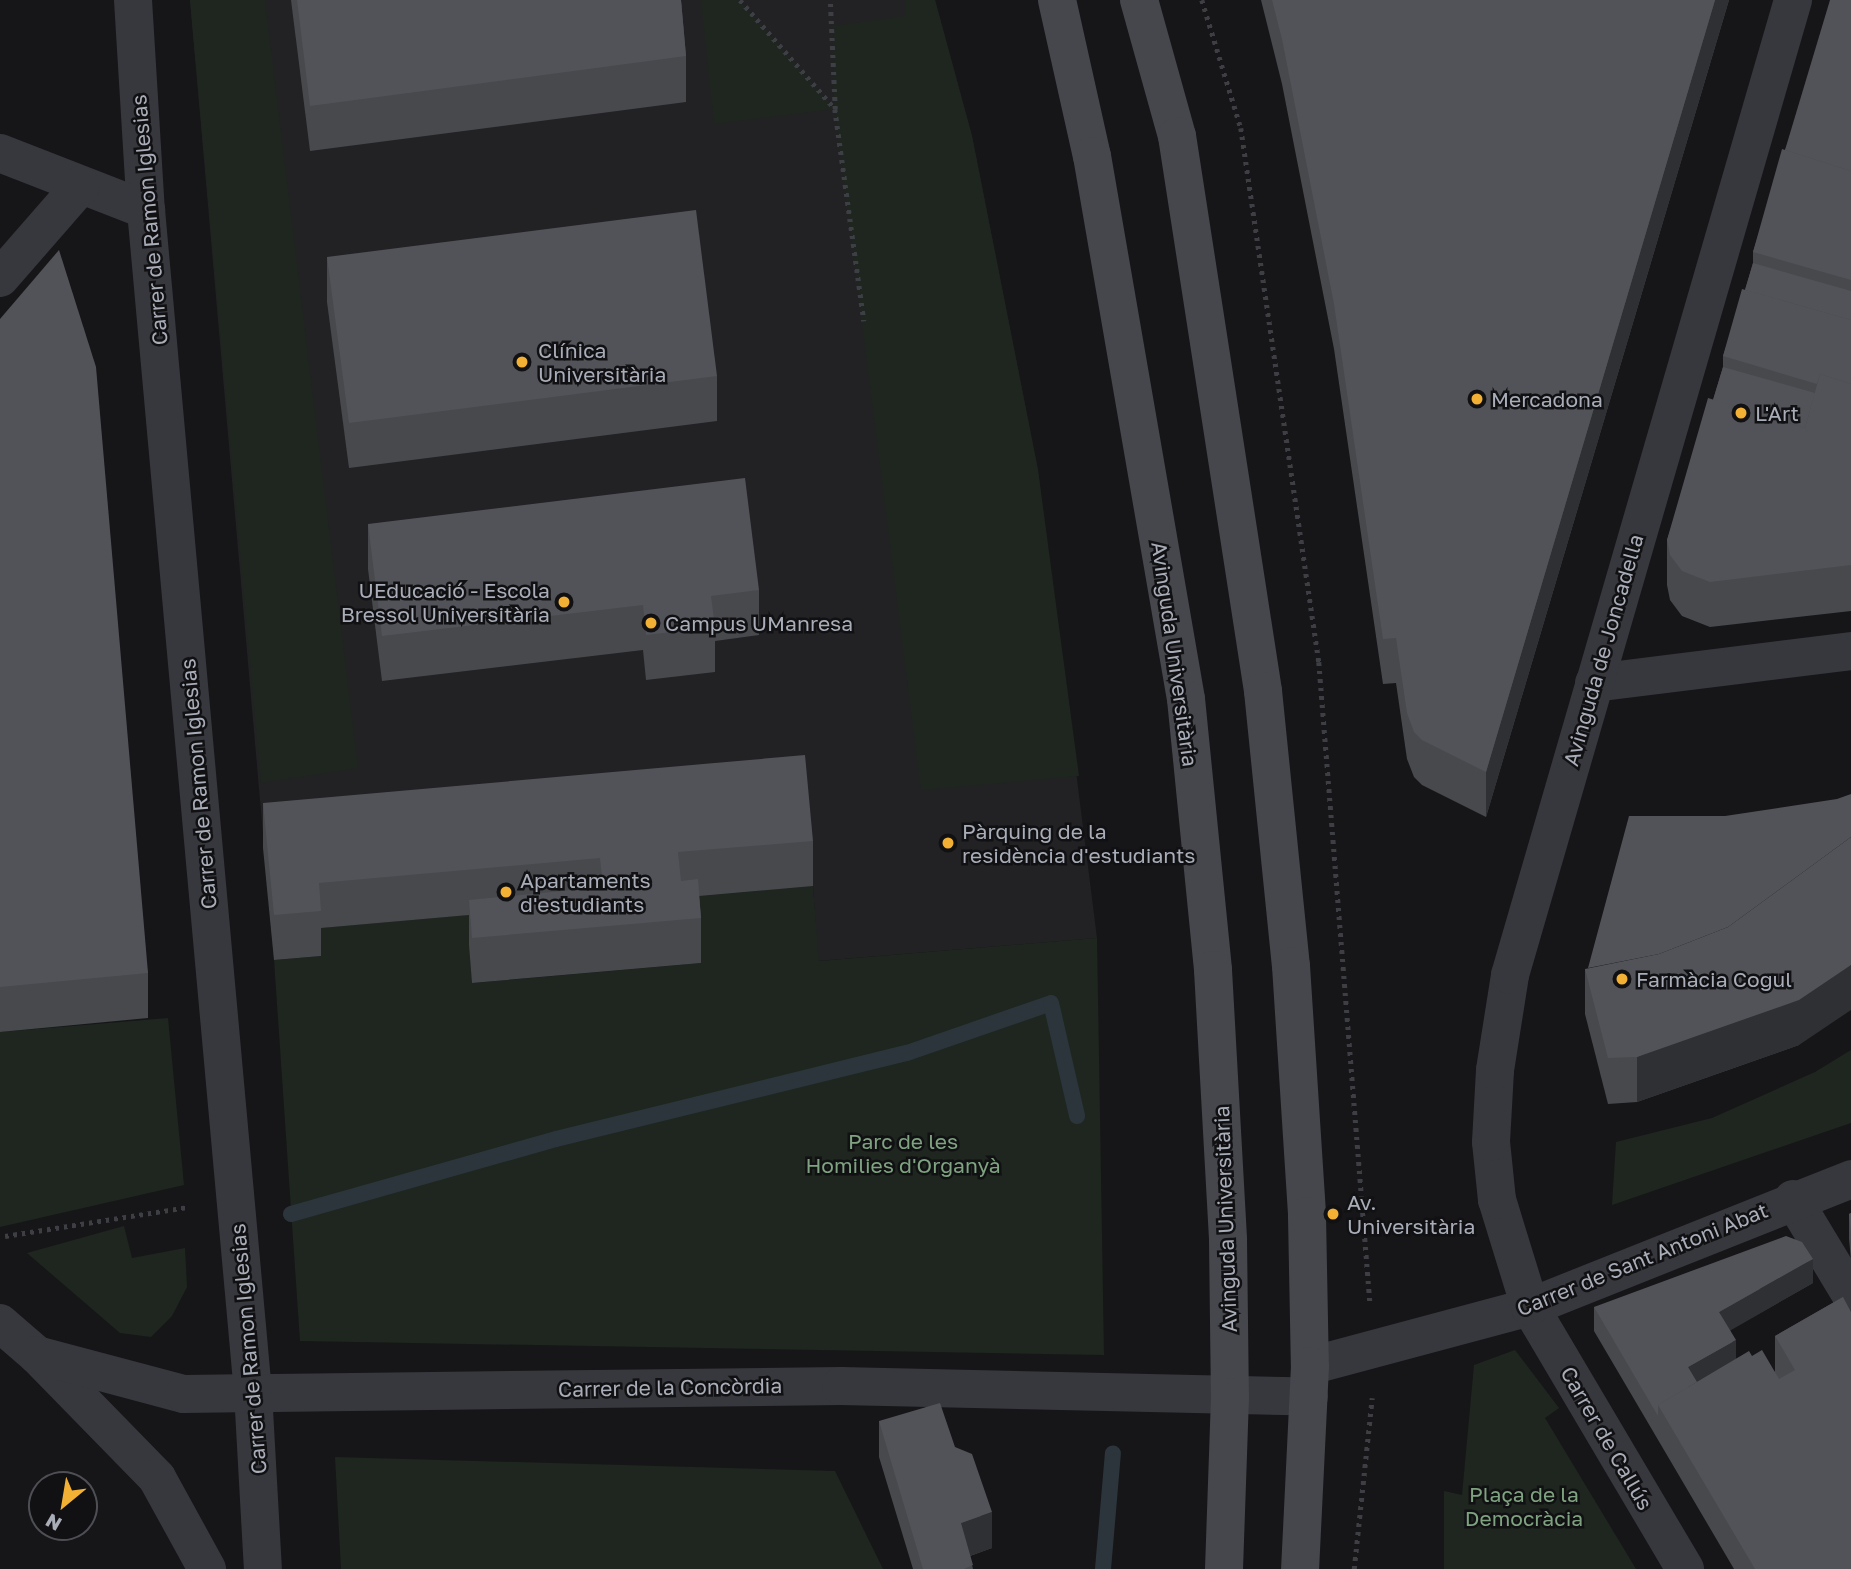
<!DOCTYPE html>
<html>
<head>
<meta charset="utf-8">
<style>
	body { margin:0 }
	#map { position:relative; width:1851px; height:1569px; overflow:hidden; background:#161618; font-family:"Golos Text",sans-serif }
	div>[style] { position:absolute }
	.built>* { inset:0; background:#222225 }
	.green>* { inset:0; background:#1e261f }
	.stream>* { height:16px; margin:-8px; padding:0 8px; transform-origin:8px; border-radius:8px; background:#2c353c }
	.path>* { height:4.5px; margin-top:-2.25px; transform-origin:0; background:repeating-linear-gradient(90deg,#3d3f44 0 3.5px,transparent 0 8.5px) }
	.street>* { height:38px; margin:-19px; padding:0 19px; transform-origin:19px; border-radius:19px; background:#37383d }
	.secondary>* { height:38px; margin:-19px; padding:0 19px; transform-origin:19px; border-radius:19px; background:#45474d }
	.wall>* { inset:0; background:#47494d }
	.shaded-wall>* { inset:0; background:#2f3033 }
	.building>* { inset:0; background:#525359 }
	.dots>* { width:19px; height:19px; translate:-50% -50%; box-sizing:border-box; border:4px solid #111113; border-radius:50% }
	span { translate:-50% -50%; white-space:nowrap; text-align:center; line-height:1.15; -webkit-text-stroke:5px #111113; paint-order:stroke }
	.street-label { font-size:21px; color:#a8adb8 }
	.poi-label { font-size:21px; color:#a8adb8 }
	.left { translate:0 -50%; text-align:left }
	.right { translate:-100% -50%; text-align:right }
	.park-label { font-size:21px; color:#7fa381 }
	.north { position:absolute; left:28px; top:1471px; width:70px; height:70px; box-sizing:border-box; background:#111113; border:2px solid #4d4f55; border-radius:50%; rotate:210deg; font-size:19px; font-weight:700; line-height:28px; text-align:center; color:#a8adb8 }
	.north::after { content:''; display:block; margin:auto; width:24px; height:32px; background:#f2b134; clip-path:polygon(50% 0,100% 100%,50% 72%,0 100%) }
</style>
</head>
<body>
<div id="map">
	<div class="built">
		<i style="clip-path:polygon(190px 0,935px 0,972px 136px,1038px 470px,1097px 938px,818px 961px,813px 886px,472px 983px,469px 945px,600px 903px,319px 928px,274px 960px)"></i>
	</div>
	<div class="green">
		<i style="clip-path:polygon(190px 0,265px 0,358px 768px,261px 783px)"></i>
		<i style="clip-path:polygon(701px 0,740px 0,834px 108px,833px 26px,906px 16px,905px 0,935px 0,972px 136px,1038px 470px,1079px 776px,921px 790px,835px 109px,714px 124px)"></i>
		<i style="clip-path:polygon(813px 886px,819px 961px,1097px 938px,1104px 1355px,300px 1341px,274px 960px,321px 956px,319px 928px,600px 903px,473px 983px,701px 963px,678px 898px)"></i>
		<i style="clip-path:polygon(168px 1018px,184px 1185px,0 1227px,0 1032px)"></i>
		<i style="clip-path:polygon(1851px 1050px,1851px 1123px,1612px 1205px,1616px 1142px,1712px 1118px,1815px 1072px)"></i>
		<i style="clip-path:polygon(124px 1226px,132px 1258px,185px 1248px,187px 1287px,172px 1316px,151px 1337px,120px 1333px,27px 1253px)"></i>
		<i style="clip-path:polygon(1515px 1350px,1559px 1408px,1545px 1418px,1636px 1569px,1444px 1569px,1444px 1491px,1462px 1495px,1474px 1365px)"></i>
		<i style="clip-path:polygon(335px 1457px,835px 1471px,883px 1569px,341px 1569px)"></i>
	</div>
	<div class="stream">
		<i style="left:291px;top:1214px;width:275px;rotate:-15.8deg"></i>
		<i style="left:556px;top:1139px;width:361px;rotate:-13.8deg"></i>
		<i style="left:907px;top:1053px;width:152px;rotate:-19.1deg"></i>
		<i style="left:1051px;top:1003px;width:116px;rotate:77deg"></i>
		<i style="left:1103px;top:1569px;width:116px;rotate:-85.1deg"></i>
	</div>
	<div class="path">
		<i style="left:740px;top:0;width:145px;rotate:48.9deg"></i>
		<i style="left:835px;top:109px;width:109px;rotate:-92.6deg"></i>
		<i style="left:1202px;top:0;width:134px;rotate:73.1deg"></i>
		<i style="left:1241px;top:128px;width:540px;rotate:81.69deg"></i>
		<i style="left:1319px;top:662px;width:642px;rotate:85.44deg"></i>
		<i style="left:835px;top:109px;width:214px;rotate:82.2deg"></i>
		<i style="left:5px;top:1236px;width:186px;rotate:-9deg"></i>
		<i style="left:1354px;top:1569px;width:172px;rotate:-84deg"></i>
	</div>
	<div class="street">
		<i style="left:133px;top:0;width:210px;rotate:86.5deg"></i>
		<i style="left:146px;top:210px;width:1187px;rotate:84.83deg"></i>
		<i style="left:253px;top:1392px;width:177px;rotate:86.8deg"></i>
		<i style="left:0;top:153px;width:157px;rotate:21.3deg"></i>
		<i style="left:0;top:278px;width:123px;rotate:-48.9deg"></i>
		<i style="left:1594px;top:683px;width:259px;rotate:-7.1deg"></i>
		<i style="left:1793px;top:1199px;width:112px;rotate:58.9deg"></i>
		<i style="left:0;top:1323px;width:49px;rotate:40.9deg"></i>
		<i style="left:37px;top:1355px;width:172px;rotate:45.7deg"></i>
		<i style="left:157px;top:1478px;width:104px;rotate:61.2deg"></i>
		<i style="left:37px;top:1355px;width:152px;rotate:14.9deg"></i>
		<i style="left:184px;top:1394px;width:657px;rotate:-0.7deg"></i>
		<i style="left:841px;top:1386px;width:468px;rotate:1.3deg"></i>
		<i style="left:1310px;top:1366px;width:228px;rotate:-15deg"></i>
		<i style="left:1530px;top:1307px;width:346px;rotate:-21.7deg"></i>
		<i style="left:1685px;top:1569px;width:304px;rotate:-120.6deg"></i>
		<i style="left:1530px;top:1307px;width:112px;rotate:-107.1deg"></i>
		<i style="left:1497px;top:1200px;width:58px;rotate:-95.9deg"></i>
		<i style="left:1491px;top:1142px;width:72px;rotate:-86.8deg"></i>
		<i style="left:1495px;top:1070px;width:96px;rotate:-81deg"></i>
		<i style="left:1510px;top:975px;width:1015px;rotate:-73.81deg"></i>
	</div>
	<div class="secondary">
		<i style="left:1057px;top:0;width:160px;rotate:77.4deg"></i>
		<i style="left:1092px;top:156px;width:551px;rotate:80.18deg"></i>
		<i style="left:1186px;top:699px;width:272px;rotate:84.3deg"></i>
		<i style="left:1213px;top:970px;width:270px;rotate:86.8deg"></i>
		<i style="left:1228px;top:1240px;width:157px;rotate:89.3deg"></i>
		<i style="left:1230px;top:1397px;width:172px;rotate:92deg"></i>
		<i style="left:1139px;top:0;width:141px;rotate:74.4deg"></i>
		<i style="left:1177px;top:136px;width:562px;rotate:81.19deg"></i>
		<i style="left:1263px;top:691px;width:276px;rotate:84.2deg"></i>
		<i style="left:1291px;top:966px;width:251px;rotate:86.3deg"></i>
		<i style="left:1307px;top:1216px;width:150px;rotate:88.9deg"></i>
		<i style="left:1310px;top:1366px;width:203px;rotate:92.8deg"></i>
	</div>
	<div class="wall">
		<i style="clip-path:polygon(291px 0,681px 0,686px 56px,686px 102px,310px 151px)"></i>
		<i style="clip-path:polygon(1261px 0,1729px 0,1486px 817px,1422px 785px,1414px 777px,1407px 759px,1396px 683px,1383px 684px,1334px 349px,1282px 84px)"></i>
		<i style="clip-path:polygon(1851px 0,1851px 611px,1710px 627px,1682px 616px,1670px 600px,1667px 585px,1667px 540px,1713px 400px,1723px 367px,1723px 356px,1745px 290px,1753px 263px,1753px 252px,1785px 150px)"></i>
		<i style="clip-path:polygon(327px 257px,717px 376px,717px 421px,349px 468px,327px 302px)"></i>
		<i style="clip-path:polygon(0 319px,148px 973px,148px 1018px,0 1032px)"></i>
		<i style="clip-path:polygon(368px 524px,759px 590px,759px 635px,715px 641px,715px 672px,646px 680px,643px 650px,382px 681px,368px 569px)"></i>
		<i style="clip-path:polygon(263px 803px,813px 841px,813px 886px,699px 896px,701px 918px,701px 963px,472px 983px,469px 945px,469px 915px,321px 928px,321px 956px,274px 960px,263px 848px)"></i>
		<i style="clip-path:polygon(1585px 969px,1799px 1045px,1637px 1102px,1608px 1104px,1585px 1014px)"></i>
		<i style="clip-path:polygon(1851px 1213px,1851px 1260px,1849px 1239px,1849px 1214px)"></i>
		<i style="clip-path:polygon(1813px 1283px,1730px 1330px,1736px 1359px,1752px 1356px,1775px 1372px,1775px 1336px,1843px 1297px,1851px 1569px,1734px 1569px,1594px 1331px,1594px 1307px)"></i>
		<i style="clip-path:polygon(879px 1421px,955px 1447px,992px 1548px,970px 1556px,973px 1569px,913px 1569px,879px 1457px)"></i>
	</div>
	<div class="shaded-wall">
		<i style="clip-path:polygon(1715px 0,1729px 0,1486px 817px,1486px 772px)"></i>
		<i style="clip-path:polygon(1851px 965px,1851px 1010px,1799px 1045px,1637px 1102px,1637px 1057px)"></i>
		<i style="clip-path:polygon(1813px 1259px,1813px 1283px,1719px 1337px,1719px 1312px)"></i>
		<i style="clip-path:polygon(1736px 1340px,1736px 1364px,1688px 1392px,1688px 1367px)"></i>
		<i style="clip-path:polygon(992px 1512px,992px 1548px,961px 1559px,961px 1523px)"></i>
	</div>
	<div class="building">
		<i style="clip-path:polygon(297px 0,681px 0,686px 56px,310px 106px)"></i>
		<i style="clip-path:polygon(1272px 0,1715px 0,1486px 772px,1422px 740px,1414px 732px,1407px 713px,1396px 638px,1383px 639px,1334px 304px,1282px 39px)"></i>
		<i style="clip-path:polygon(1830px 0,1851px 0,1851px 171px,1785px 150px)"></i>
		<i style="clip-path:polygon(1782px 149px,1851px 171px,1851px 280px,1753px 252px)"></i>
		<i style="clip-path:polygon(696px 210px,717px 376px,349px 423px,327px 257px)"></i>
		<i style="clip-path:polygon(59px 250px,96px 367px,148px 973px,0 987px,0 319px)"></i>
		<i style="clip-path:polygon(1753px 263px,1851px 291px,1851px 320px,1745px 290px)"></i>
		<i style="clip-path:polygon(1742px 289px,1851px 320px,1851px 384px,1820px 374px,1817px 384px,1723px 356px)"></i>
		<i style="clip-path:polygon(1723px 367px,1815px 393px,1805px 428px,1713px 400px)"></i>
		<i style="clip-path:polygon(1820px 374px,1851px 384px,1851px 565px,1710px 582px,1682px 571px,1670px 555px,1667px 540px,1708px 398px,1805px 428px)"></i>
		<i style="clip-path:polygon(745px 478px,759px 590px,711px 596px,715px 627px,646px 635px,643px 605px,382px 636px,368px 524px)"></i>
		<i style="clip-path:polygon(805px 755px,813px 841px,678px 852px,681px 881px,698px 879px,701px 918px,472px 938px,469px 900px,603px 887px,600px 858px,319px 883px,321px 911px,274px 915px,263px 803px)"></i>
		<i style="clip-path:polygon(1851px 794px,1851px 837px,1728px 927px,1659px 954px,1588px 968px,1629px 816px,1725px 816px,1837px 799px)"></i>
		<i style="clip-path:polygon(1851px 837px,1851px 965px,1799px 1000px,1637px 1057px,1608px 1058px,1585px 969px,1659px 954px,1728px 927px)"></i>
		<i style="clip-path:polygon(1851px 1213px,1851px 1235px,1849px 1214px)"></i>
		<i style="clip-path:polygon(1786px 1236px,1802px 1242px,1813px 1259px,1719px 1312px,1736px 1340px,1688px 1367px,1697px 1382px,1658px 1405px,1658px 1416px,1594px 1307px)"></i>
		<i style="clip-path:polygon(1843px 1297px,1851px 1312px,1851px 1569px,1755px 1569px,1658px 1405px,1749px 1351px,1752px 1356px,1762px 1350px,1779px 1379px,1795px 1370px,1775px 1336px)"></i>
		<i style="clip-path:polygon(940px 1403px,955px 1447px,972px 1454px,992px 1512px,961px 1523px,973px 1565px,964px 1569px,923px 1569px,879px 1421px)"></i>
	</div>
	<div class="dots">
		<i style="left:522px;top:362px;background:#f2b134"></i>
		<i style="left:1477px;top:399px;background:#f2b134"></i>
		<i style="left:1741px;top:413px;background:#f2b134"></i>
		<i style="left:564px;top:602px;background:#f2b134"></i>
		<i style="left:651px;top:623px;background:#f2b134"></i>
		<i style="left:948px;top:843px;background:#f2b134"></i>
		<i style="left:506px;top:892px;background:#f2b134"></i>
		<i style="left:1622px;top:979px;background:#f2b134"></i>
		<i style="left:1333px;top:1214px;background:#f2b134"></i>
	</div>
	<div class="street-label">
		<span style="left:149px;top:220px;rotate:-95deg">Carrer de Ramon Iglesias</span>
		<span style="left:1603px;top:650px;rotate:-74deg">Avinguda de Joncadella</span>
		<span style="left:1175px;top:654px;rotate:82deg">Avinguda Universitària</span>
		<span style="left:198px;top:784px;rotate:-95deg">Carrer de Ramon Iglesias</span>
		<span style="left:1225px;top:1219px;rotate:-92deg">Avinguda Universitària</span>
		<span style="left:1642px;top:1259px;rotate:-22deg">Carrer de Sant Antoni Abat</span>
		<span style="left:248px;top:1349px;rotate:-95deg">Carrer de Ramon Iglesias</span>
		<span style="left:670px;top:1387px;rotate:-1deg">Carrer de la Concòrdia</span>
		<span style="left:1607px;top:1438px;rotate:60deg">Carrer de Callús</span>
	</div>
	<div class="poi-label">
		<span class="left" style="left:538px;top:362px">Clínica<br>Universitària</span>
		<span class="left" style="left:1491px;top:399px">Mercadona</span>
		<span class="left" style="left:1755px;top:413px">L'Art</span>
		<span class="right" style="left:550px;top:602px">UEducació - Escola<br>Bressol Universitària</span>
		<span class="left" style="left:665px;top:623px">Campus UManresa</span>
		<span class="left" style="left:962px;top:843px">Pàrquing de la<br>residència d'estudiants</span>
		<span class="left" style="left:520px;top:892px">Apartaments<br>d'estudiants</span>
		<span class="left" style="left:1636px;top:979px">Farmàcia Cogul</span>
		<span class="left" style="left:1347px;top:1214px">Av.<br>Universitària</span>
	</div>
	<div class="park-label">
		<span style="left:903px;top:1153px">Parc de les<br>Homilies d'Organyà</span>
		<span style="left:1524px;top:1506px">Plaça de la<br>Democràcia</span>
	</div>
	<div class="north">N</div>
</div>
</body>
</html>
